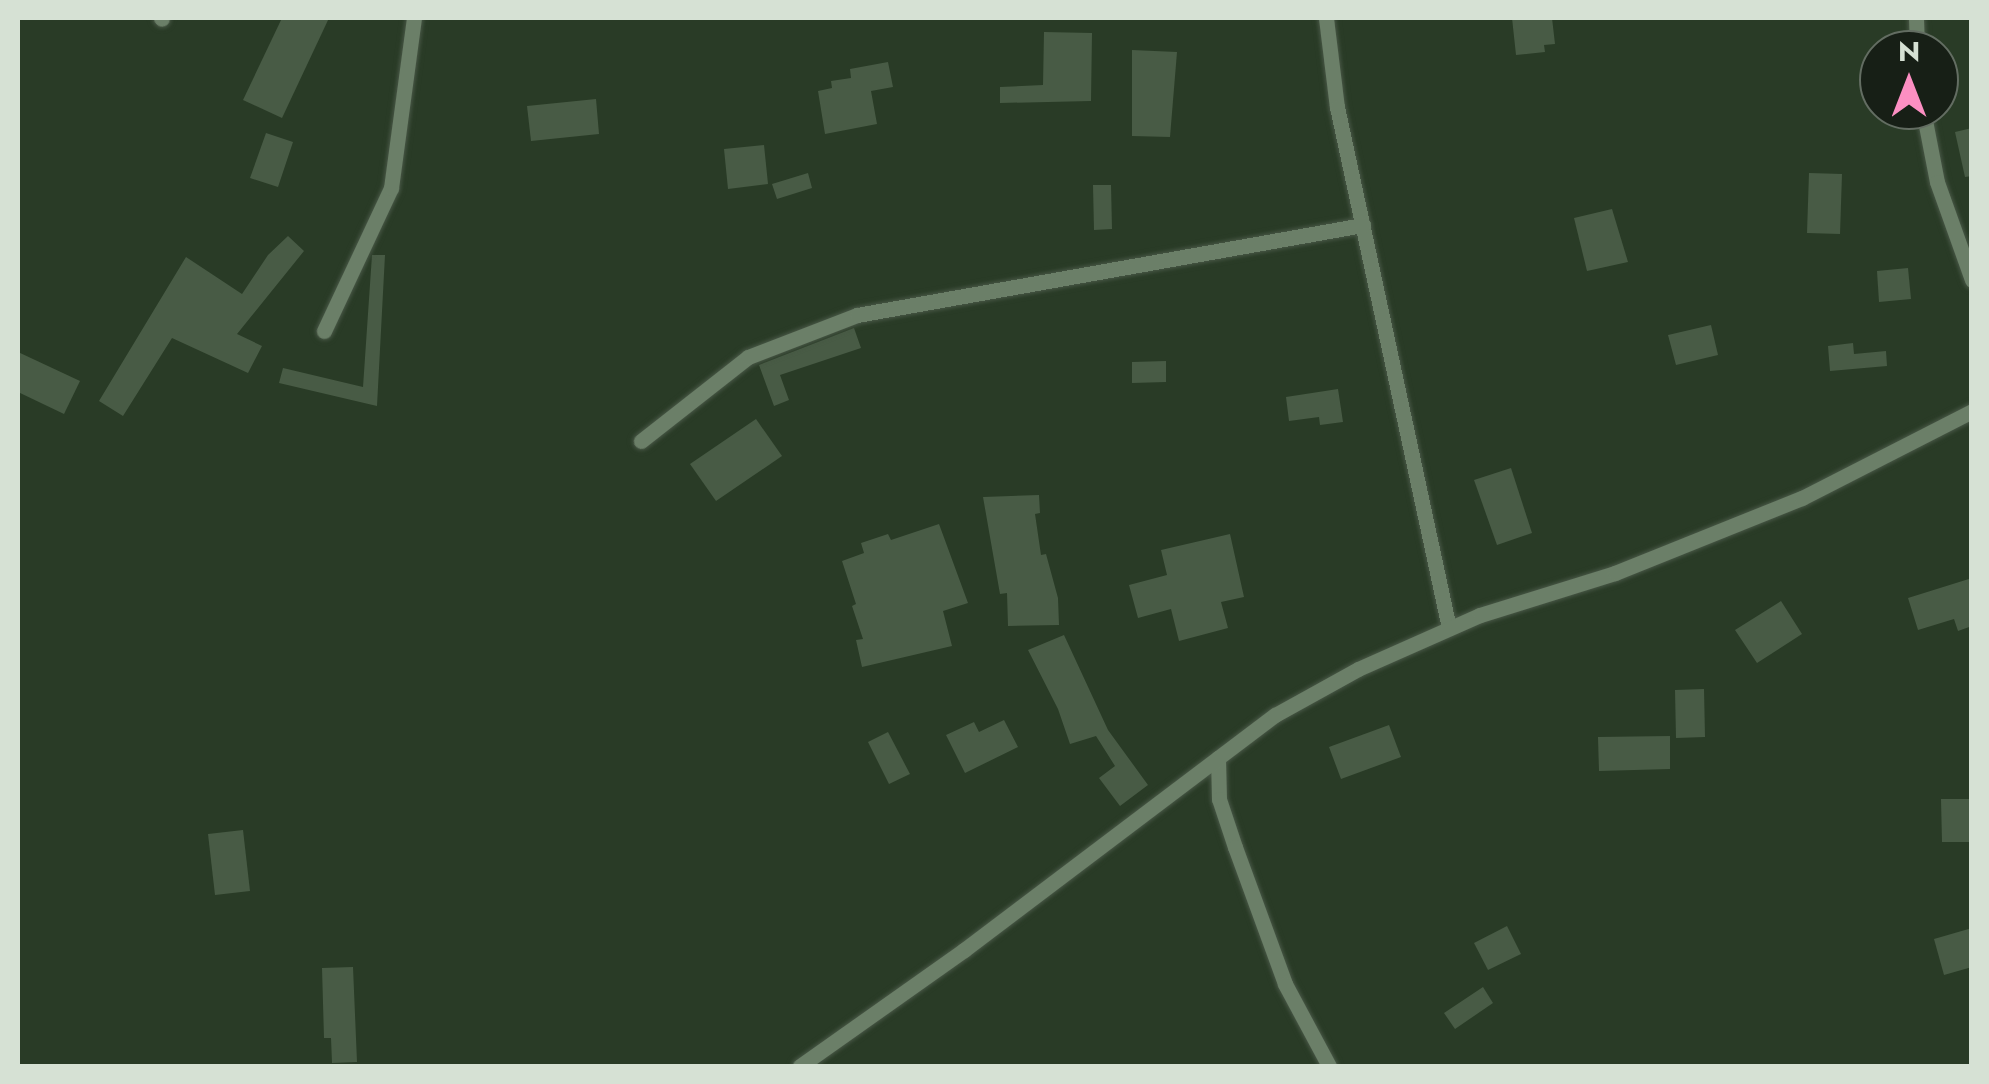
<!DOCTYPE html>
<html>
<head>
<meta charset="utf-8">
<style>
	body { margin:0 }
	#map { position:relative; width:1989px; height:1084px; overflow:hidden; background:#293b26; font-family:Jost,sans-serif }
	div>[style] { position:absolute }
	.building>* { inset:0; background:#485b45 }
	.roads { filter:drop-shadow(0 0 2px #485746) drop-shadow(0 0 2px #485746) }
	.street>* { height:15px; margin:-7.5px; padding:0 7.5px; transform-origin:7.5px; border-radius:7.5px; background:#6b7f68 }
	span { translate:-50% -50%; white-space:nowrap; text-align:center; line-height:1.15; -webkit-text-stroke:8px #171f16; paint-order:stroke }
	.frame { position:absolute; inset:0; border:20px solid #d6e1d4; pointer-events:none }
	.north { position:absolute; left:1859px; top:30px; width:100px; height:100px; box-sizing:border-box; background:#171f16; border:2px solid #636d62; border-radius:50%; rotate:0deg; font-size:28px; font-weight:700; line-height:40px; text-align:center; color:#d6e1d4 }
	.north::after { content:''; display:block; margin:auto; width:35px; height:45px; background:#fc8fc2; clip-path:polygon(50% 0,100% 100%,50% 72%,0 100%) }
</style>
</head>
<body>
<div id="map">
	<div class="building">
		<i style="clip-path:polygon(282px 18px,329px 18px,282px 118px,243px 100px)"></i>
		<i style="clip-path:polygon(1512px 18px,1552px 18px,1555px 44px,1544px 45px,1545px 52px,1516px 55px)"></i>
		<i style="clip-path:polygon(1044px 32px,1092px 33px,1091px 101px,1000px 103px,1000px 87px,1043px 85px)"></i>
		<i style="clip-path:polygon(1132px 50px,1177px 52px,1170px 137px,1132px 136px)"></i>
		<i style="clip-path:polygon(888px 62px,893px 87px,871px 91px,877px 124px,825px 134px,818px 91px,832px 88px,831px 81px,851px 78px,850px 69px)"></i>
		<i style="clip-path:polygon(596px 99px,599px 134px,531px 141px,527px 106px)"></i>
		<i style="clip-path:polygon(1972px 128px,1972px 176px,1965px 177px,1955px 132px)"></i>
		<i style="clip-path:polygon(266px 133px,293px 142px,278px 187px,250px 178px)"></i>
		<i style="clip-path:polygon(764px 145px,768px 184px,728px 189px,724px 149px)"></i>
		<i style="clip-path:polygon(808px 173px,812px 188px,777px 199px,772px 184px)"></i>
		<i style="clip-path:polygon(1809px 173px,1842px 174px,1840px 234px,1807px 233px)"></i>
		<i style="clip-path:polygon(1093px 185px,1111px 185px,1112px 229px,1094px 230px)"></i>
		<i style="clip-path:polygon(1612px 209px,1628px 262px,1587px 271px,1574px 218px)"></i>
		<i style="clip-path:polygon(288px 236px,304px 251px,237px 334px,262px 346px,248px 373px,172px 338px,123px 416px,99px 401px,186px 257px,242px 294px,268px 255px)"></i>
		<i style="clip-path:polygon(372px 255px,385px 255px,377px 406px,279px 383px,283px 368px,363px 387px)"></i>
		<i style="clip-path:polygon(1908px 268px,1911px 299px,1879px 302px,1877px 271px)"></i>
		<i style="clip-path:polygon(1711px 325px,1718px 355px,1676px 365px,1668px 335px)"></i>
		<i style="clip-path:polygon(854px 328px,861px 348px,780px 375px,789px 400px,774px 406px,759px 365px)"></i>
		<i style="clip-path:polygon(1853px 343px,1854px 354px,1886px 351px,1887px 366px,1830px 371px,1828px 346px)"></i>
		<i style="clip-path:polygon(18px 352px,80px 381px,64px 414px,18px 392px)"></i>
		<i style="clip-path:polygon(1166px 361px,1166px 382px,1132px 383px,1132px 362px)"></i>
		<i style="clip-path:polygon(1338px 389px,1343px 422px,1320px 425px,1319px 417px,1289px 421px,1286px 397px)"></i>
		<i style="clip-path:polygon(756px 419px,782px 456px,716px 501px,690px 464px)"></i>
		<i style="clip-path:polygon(1511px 468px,1532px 533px,1497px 545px,1474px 480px)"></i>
		<i style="clip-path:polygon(1039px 495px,1040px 513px,1035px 514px,1041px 555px,1046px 554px,1058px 598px,1059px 625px,1008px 626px,1007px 593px,1000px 594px,983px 497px)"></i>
		<i style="clip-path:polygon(939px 524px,968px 603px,943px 611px,952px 646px,862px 667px,856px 640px,863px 639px,852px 606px,856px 604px,842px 561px,864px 553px,861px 543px,888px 534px,891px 540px)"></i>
		<i style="clip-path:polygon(1230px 534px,1244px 597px,1221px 602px,1228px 628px,1179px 641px,1171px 609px,1138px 618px,1129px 585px,1167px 575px,1161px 550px)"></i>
		<i style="clip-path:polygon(1972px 578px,1972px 626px,1958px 631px,1954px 619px,1918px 630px,1908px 598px)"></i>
		<i style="clip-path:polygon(1781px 601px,1802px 634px,1757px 663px,1735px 630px)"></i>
		<i style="clip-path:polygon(1064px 635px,1108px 730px,1148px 785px,1120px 806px,1099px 778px,1115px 766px,1096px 736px,1070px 744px,1058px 709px,1028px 650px)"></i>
		<i style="clip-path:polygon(1704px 689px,1705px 737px,1676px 738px,1675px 690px)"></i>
		<i style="clip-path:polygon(1004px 720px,1018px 747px,965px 773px,946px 735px,974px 722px,979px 732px)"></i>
		<i style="clip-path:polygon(1389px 725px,1401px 757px,1341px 779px,1329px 747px)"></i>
		<i style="clip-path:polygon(888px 732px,910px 774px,889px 784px,868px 742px)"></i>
		<i style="clip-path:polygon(1670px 736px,1670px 769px,1599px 771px,1598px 737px)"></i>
		<i style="clip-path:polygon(1941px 799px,1971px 799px,1972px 842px,1942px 842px)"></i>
		<i style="clip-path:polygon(243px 830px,250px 891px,215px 895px,208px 834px)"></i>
		<i style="clip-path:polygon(1507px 926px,1521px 954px,1488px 970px,1474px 943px)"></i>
		<i style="clip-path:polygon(1972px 928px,1972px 967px,1944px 975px,1934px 939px)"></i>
		<i style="clip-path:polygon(353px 967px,357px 1062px,332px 1063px,331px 1038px,324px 1038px,322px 968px)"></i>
		<i style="clip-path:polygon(1483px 987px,1493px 1003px,1455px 1029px,1444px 1013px)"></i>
	</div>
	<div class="roads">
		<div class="street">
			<i style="left:161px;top:18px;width:1px;rotate:45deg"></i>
			<i style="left:1326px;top:18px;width:90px;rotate:83deg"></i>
			<i style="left:1337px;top:107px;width:533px;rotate:77.87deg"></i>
			<i style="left:1916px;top:18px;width:32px;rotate:88deg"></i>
			<i style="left:1923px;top:110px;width:73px;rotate:79deg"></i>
			<i style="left:1937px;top:182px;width:104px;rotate:70.3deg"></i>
			<i style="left:324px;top:331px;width:158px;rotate:-64.9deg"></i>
			<i style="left:391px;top:188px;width:172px;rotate:-82.3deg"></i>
			<i style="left:641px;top:441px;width:136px;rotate:-38.1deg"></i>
			<i style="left:748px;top:357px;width:117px;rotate:-21.1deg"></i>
			<i style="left:857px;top:315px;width:514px;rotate:-10.09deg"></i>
			<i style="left:1218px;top:758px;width:41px;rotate:88.6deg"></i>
			<i style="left:1219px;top:799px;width:51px;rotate:71.6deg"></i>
			<i style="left:1235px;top:847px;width:146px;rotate:69.9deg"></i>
			<i style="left:1285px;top:984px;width:93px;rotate:61.8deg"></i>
			<i style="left:800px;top:1066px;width:201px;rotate:-35.3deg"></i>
			<i style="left:964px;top:950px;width:390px;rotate:-37.1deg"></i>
			<i style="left:1275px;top:715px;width:95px;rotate:-29deg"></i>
			<i style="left:1358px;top:669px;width:133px;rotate:-23.9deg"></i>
			<i style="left:1480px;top:615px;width:141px;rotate:-17.3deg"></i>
			<i style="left:1615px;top:573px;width:201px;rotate:-21.9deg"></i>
			<i style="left:1802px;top:498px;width:191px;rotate:-27.1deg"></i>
		</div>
	</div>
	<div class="frame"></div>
	<div class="north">N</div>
</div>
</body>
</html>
